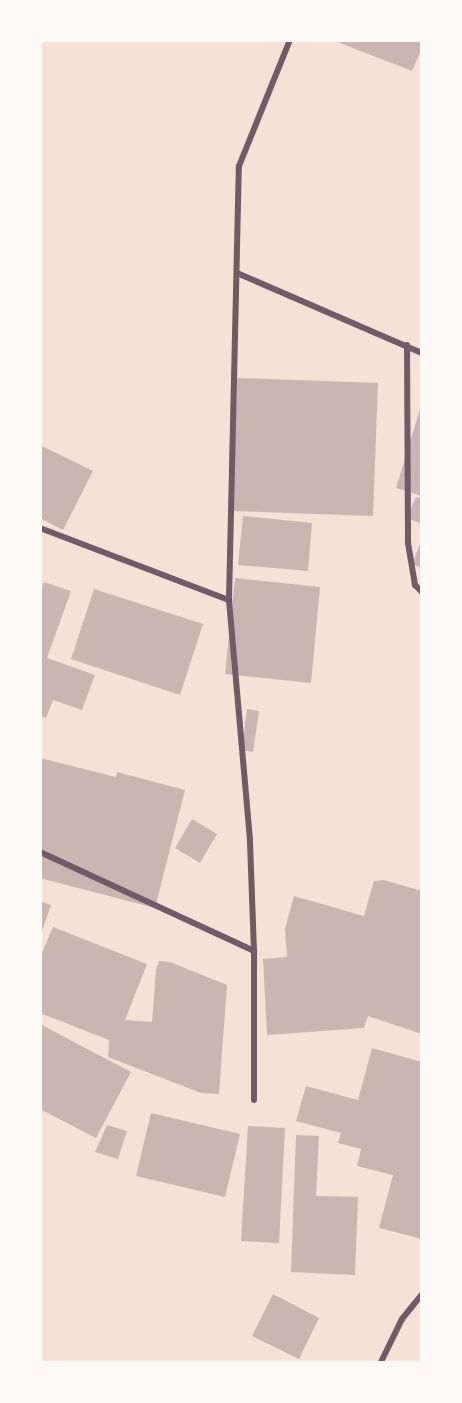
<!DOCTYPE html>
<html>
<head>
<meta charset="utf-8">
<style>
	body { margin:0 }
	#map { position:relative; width:462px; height:1403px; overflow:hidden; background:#f7e1d7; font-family:Figtree,sans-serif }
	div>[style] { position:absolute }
	.building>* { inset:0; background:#ccb4b1 }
	.minor>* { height:6px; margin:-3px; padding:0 3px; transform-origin:3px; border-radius:3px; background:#755966 }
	span { translate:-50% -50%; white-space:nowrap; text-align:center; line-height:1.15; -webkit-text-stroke:4.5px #fffaf5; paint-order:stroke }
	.frame { position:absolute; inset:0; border:42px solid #fffaf5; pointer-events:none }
</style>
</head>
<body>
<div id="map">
	<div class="building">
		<i style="clip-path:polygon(422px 40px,422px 48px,412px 71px,335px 41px)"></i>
		<i style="clip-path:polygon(237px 378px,378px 383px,373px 516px,232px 511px)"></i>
		<i style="clip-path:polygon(421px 406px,422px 406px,422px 496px,396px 488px)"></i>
		<i style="clip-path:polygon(40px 445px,93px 471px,63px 530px,40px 518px)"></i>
		<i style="clip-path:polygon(416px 497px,422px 499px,422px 524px,407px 518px)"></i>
		<i style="clip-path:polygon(243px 516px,312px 523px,308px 571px,238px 565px)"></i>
		<i style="clip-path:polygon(421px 542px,422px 542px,422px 568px,412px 564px)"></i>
		<i style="clip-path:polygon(235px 578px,320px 587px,311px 683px,225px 674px)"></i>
		<i style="clip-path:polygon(44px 582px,71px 591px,47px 658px,95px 675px,82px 710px,53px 700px,46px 718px,40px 716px,40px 592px)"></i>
		<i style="clip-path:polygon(94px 589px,203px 624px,180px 695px,71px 659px)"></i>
		<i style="clip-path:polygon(247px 709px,259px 711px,253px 752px,242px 750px)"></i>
		<i style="clip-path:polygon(40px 758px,116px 777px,117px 772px,185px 790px,155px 908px,40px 878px)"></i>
		<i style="clip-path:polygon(192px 819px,217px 834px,200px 863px,175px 848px)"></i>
		<i style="clip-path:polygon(384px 880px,422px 891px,422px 1034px,368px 1016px,364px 1028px,267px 1035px,263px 959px,287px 957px,285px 929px,294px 896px,364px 916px,374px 881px)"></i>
		<i style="clip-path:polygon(40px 901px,51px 905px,41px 934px,40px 934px)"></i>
		<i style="clip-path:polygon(53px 927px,147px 964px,125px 1020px,152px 1022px,156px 970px,159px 961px,170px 962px,227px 985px,219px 1094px,201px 1093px,108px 1057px,109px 1040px,40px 1013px,40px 958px)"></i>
		<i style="clip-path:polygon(40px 1024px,131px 1072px,96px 1138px,40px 1109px)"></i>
		<i style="clip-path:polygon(372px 1048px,422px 1062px,422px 1239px,379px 1228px,393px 1175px,357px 1166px,361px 1149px,338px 1143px,341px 1133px,296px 1121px,306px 1086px,358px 1100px)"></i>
		<i style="clip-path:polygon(151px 1113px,240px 1134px,225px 1197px,136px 1176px)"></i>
		<i style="clip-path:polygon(107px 1125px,127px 1131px,118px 1159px,95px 1152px)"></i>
		<i style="clip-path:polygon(248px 1126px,285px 1128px,279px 1243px,241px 1241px)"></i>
		<i style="clip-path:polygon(296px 1135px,319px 1136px,316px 1196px,358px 1197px,355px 1275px,291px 1272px)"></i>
		<i style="clip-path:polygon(273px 1294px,319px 1318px,299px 1359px,252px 1336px)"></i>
	</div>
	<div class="minor">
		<i style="left:237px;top:273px;width:202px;rotate:23.4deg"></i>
		<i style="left:407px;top:345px;width:198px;rotate:89.7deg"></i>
		<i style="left:408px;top:543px;width:43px;rotate:80.5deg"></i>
		<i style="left:415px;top:585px;width:10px;rotate:45deg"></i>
		<i style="left:40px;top:528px;width:202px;rotate:20.9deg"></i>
		<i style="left:40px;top:852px;width:236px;rotate:24.8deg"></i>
		<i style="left:254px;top:1100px;width:149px;rotate:-90deg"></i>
		<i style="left:254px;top:951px;width:111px;rotate:-92.1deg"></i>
		<i style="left:250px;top:840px;width:241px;rotate:-95deg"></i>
		<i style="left:229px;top:600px;width:434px;rotate:-88.7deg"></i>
		<i style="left:239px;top:166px;width:136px;rotate:-68deg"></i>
		<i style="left:381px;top:1362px;width:48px;rotate:-64deg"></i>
		<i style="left:402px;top:1319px;width:32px;rotate:-51deg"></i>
	</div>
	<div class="frame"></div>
</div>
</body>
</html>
